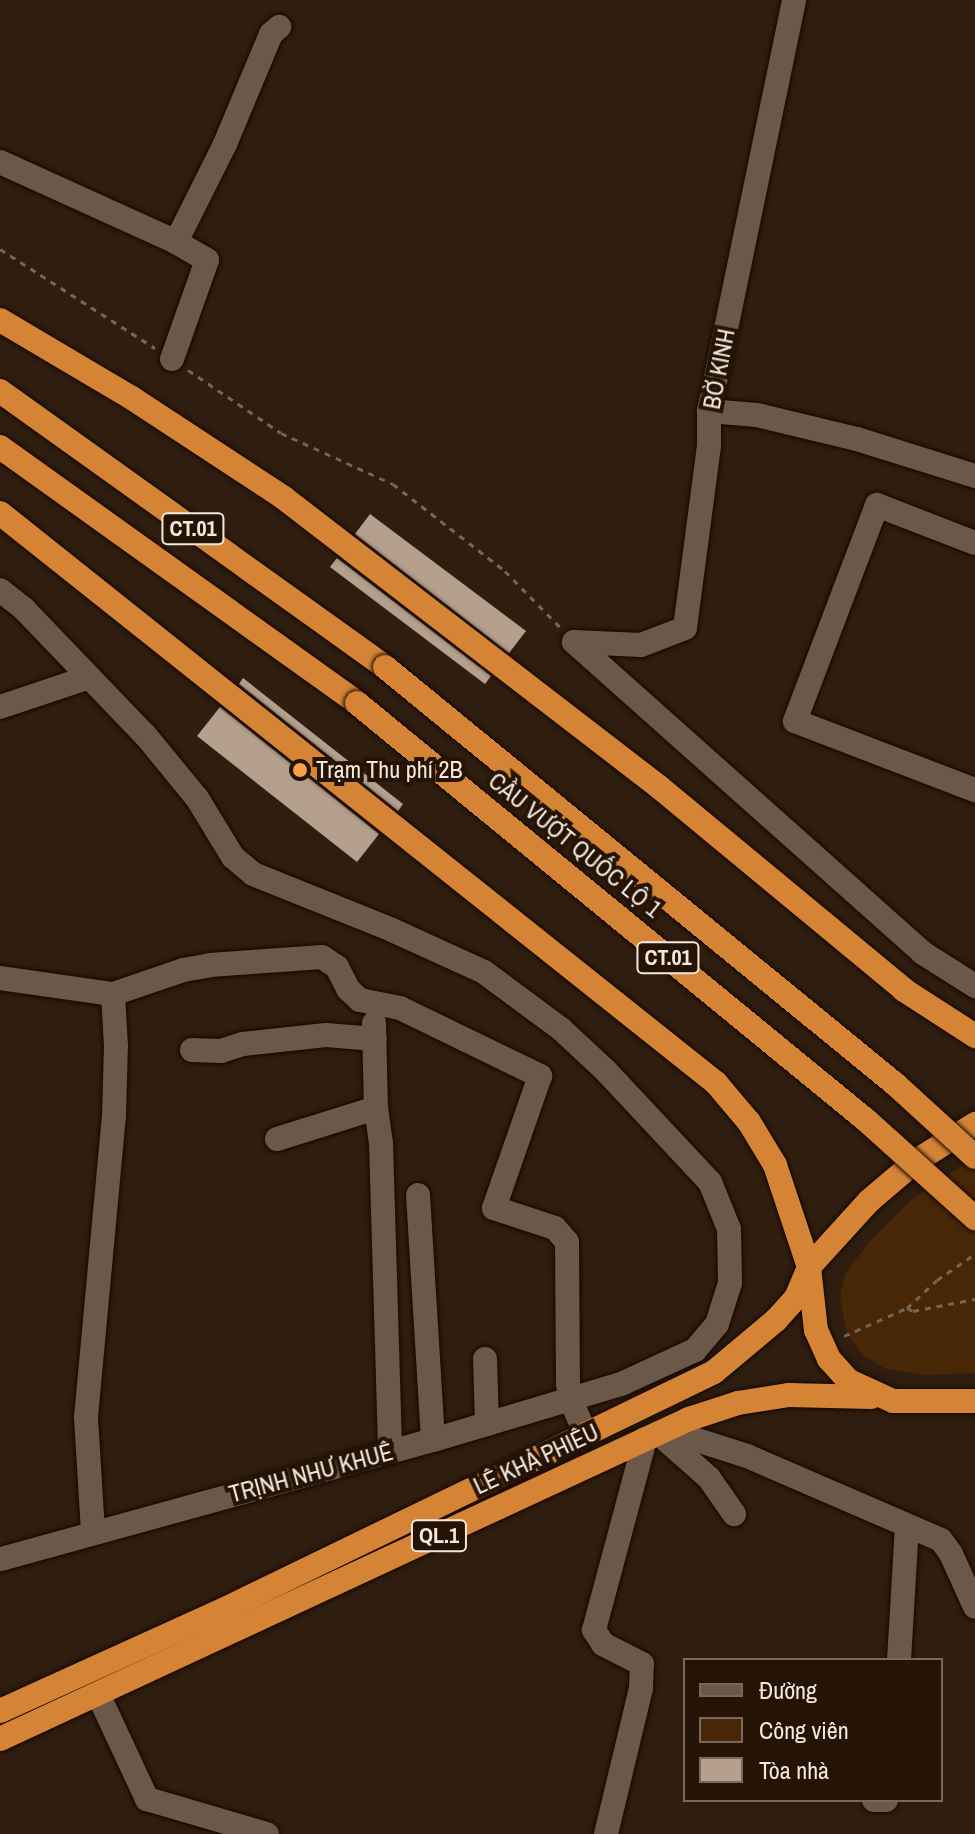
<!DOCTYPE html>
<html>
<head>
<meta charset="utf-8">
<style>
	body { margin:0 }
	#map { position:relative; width:975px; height:1834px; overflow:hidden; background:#2f1e0f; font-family:"Archivo Narrow",sans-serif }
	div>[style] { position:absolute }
	.green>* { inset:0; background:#482706 }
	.building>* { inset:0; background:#b59f8d }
	.path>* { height:3px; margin-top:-1.5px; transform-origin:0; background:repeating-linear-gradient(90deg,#756659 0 6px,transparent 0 12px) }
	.roads { filter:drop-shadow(0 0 2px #160700) drop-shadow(0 0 2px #160700) }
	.minor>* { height:24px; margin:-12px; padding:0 12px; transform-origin:12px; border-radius:12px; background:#6b5848 }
	.highway>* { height:24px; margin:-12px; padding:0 12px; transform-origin:12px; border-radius:12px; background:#d58436 }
	.bridges { filter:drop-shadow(0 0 2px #160700) drop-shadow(0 0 2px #160700) }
	.highway-bridge>* { height:24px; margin:-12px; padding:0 12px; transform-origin:12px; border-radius:12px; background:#d58436 }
	.dots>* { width:22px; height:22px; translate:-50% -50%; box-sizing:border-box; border:4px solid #251406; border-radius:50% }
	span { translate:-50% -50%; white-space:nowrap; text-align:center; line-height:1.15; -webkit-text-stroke:8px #251406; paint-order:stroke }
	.shield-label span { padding:2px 6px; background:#251406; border:2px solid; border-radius:6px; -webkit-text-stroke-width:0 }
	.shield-label { font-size:22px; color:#f3e8de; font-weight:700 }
	.street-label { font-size:24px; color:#f3e8de }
	.poi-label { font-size:24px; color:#f3e8de }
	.left { translate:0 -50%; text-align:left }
	.legend { position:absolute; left:683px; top:1658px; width:260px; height:144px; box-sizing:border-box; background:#251406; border:2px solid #77695c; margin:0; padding:10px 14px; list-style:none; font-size:24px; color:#f3e8de }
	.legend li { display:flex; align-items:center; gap:16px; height:40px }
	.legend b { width:40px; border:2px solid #77695c }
</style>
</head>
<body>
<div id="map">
	<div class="green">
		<i style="clip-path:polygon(975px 1157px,975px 1373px,925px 1375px,886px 1369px,863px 1355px,847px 1334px,840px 1298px,845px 1274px,869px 1242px,910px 1201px)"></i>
	</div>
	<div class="building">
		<i style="clip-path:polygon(370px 514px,526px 631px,509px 653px,355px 534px)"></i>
		<i style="clip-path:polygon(337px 558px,491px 676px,485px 684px,330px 567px)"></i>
		<i style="clip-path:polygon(243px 678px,403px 804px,398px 811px,239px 684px)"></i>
		<i style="clip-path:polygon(220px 707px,379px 834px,357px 862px,197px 736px)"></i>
	</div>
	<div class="path">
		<i style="left:0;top:249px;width:184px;rotate:32.6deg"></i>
		<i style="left:188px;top:370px;width:112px;rotate:34.1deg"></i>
		<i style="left:281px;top:433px;width:123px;rotate:24.5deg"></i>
		<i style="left:393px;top:484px;width:142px;rotate:37.8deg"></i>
		<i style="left:505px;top:571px;width:78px;rotate:45.5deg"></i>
		<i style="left:907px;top:1308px;width:7px;rotate:27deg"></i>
		<i style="left:913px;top:1311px;width:63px;rotate:-11deg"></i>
		<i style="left:844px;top:1336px;width:69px;rotate:-24deg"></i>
		<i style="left:907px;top:1308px;width:41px;rotate:-43deg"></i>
		<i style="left:937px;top:1280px;width:46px;rotate:-34.4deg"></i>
	</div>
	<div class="roads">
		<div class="minor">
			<i style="left:0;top:162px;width:193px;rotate:24.4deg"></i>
			<i style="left:176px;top:242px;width:110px;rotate:-63.4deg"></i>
			<i style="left:225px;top:144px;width:119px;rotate:-67.3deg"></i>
			<i style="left:271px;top:34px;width:11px;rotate:-41deg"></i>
			<i style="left:172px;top:359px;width:105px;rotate:-70.5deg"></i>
			<i style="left:207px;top:260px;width:36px;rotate:-150deg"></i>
			<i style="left:709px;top:411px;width:48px;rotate:4.8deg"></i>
			<i style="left:757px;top:415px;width:103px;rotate:13.5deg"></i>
			<i style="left:857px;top:439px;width:124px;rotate:17.4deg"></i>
			<i style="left:975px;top:543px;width:105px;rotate:-158.8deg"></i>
			<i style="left:877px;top:505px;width:231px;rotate:110.8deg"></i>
			<i style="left:795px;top:721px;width:193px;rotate:21deg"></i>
			<i style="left:0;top:590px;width:31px;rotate:38deg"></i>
			<i style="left:24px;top:609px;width:176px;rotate:46.2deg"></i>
			<i style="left:146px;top:736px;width:80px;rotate:50.6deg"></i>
			<i style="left:197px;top:798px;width:69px;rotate:58.6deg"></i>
			<i style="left:233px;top:857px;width:26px;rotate:40deg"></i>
			<i style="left:253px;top:874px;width:150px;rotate:21.9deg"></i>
			<i style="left:392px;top:930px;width:101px;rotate:24.5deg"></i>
			<i style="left:484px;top:972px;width:96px;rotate:36.5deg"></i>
			<i style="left:561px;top:1029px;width:62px;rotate:43deg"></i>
			<i style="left:606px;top:1071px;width:152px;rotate:46.9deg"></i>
			<i style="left:710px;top:1182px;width:51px;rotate:68deg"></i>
			<i style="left:729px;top:1229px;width:54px;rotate:88.9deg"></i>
			<i style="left:730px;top:1283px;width:43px;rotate:107.6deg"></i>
			<i style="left:717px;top:1324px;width:34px;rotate:130deg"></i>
			<i style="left:695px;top:1350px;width:81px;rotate:155.3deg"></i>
			<i style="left:621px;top:1384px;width:196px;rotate:163.4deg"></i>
			<i style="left:433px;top:1440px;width:449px;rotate:164.6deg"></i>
			<i style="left:574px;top:642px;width:67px;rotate:2.6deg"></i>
			<i style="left:641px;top:645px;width:47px;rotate:-21.1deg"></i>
			<i style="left:685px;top:628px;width:184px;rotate:-82.5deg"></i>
			<i style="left:709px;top:446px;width:35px;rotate:-90deg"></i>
			<i style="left:709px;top:411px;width:420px;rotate:-78.3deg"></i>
			<i style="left:574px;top:642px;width:467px;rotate:41.7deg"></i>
			<i style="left:923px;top:953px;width:62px;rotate:32.4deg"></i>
			<i style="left:0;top:707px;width:94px;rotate:-18.6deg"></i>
			<i style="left:0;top:978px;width:114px;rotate:8.1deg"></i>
			<i style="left:113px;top:994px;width:74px;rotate:-18.9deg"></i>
			<i style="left:183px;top:970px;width:27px;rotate:-10deg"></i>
			<i style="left:210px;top:965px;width:112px;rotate:-4.1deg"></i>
			<i style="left:322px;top:957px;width:18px;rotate:34deg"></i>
			<i style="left:337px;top:967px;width:25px;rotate:63deg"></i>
			<i style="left:348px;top:989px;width:16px;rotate:43deg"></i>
			<i style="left:360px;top:1000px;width:41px;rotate:11.3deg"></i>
			<i style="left:400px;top:1008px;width:156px;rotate:25.9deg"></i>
			<i style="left:540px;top:1076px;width:140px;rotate:109.2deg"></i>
			<i style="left:494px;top:1208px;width:64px;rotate:18.2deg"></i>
			<i style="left:555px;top:1228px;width:18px;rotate:49deg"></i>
			<i style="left:567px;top:1242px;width:142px;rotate:89.6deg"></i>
			<i style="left:568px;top:1384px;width:14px;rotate:82deg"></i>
			<i style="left:570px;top:1398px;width:40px;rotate:66.6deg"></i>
			<i style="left:374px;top:1023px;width:85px;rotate:88.7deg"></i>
			<i style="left:192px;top:1050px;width:29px;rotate:2deg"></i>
			<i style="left:221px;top:1051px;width:23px;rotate:-18deg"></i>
			<i style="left:243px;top:1044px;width:83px;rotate:-6.2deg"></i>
			<i style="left:326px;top:1035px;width:49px;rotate:4.7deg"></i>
			<i style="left:277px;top:1139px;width:104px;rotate:-17.4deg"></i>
			<i style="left:376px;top:1108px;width:35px;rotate:82deg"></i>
			<i style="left:381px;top:1143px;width:309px;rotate:88.3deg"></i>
			<i style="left:418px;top:1195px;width:245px;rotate:86.5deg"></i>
			<i style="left:485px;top:1359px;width:65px;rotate:88.2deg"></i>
			<i style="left:666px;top:1430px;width:85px;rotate:17.8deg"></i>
			<i style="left:747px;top:1456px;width:211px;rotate:23.4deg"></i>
			<i style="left:941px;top:1540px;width:17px;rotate:54deg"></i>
			<i style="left:951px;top:1554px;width:58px;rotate:65.6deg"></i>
			<i style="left:658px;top:1433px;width:68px;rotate:41.4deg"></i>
			<i style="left:709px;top:1478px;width:44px;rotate:55.2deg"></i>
			<i style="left:93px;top:1532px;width:115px;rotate:-93.5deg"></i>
			<i style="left:86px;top:1417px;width:302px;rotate:-84.7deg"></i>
			<i style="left:114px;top:1116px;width:70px;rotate:-88.4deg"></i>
			<i style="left:116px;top:1046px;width:52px;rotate:-93.3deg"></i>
			<i style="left:899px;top:1660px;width:133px;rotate:-86.6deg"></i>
			<i style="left:98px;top:1694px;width:116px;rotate:65deg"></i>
			<i style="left:147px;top:1799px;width:125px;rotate:16.3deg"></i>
			<i style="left:874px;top:1800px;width:12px"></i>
			<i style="left:606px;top:1834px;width:150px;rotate:-76.5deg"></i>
			<i style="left:641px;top:1688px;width:24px;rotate:-88deg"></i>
			<i style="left:642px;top:1664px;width:44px;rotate:-152.9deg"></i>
			<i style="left:603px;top:1644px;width:17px;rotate:-123deg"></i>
			<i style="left:594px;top:1630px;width:198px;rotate:-75deg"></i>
		</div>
		<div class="highway">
			<i style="left:0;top:320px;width:153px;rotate:30.6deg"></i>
			<i style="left:132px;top:398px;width:182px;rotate:33.3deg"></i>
			<i style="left:284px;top:498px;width:473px;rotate:37.6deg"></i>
			<i style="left:659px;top:787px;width:318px;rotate:39.6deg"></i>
			<i style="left:904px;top:990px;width:85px;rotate:32.9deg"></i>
			<i style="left:0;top:391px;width:474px;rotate:35.6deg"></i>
			<i style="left:0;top:447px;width:439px;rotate:35.6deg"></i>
			<i style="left:0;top:513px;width:915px;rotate:38.52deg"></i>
			<i style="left:716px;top:1083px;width:51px;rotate:49.8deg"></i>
			<i style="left:749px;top:1122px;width:50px;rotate:58.8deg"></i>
			<i style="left:775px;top:1165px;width:108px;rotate:71.6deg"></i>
			<i style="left:809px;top:1267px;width:63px;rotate:83.7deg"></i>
			<i style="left:816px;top:1330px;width:32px;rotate:66deg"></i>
			<i style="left:829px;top:1359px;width:30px;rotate:48deg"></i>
			<i style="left:849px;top:1381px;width:48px;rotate:24.4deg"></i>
			<i style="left:893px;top:1401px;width:82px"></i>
			<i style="left:0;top:1711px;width:249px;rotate:-24.4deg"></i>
			<i style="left:227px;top:1608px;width:541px;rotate:-25.85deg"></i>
			<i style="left:714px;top:1372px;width:81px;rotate:-40deg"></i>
			<i style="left:776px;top:1320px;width:30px;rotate:-48deg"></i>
			<i style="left:796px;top:1298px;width:34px;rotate:-67deg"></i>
			<i style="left:809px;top:1267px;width:89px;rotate:-47.7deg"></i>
			<i style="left:869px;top:1201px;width:62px;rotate:-40.4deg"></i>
			<i style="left:916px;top:1161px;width:70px;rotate:-32.1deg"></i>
			<i style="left:0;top:1739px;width:760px;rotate:-24.91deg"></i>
			<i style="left:689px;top:1419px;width:52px;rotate:-18.1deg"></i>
			<i style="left:738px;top:1403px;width:52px;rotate:-8.9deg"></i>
			<i style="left:789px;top:1395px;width:82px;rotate:1.4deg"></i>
		</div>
	</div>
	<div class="bridges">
		<div class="highway-bridge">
			<i style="left:385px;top:667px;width:659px;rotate:39.27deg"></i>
			<i style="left:895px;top:1084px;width:108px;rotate:42.4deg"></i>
			<i style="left:357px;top:703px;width:658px;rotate:39.33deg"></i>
			<i style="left:866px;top:1120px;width:147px;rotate:42deg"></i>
		</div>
	</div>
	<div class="dots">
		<i style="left:300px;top:770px;background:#f9a04c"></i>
	</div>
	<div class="shield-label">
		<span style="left:193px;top:529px">CT.01</span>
		<span style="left:668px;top:958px">CT.01</span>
		<span style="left:439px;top:1536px">QL.1</span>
	</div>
	<div class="street-label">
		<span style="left:719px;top:369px;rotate:-79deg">BỜ KINH</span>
		<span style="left:575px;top:845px;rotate:39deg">CẦU VƯỢT QUỐC LỘ 1</span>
		<span style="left:536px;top:1459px;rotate:-25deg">LÊ KHẢ PHIÊU</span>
		<span style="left:311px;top:1473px;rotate:-15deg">TRỊNH NHƯ KHUÊ</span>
	</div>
	<div class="poi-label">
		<span class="left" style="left:316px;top:770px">Trạm Thu phí 2B</span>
	</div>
	<ul class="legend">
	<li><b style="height:10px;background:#6b5848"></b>Đường</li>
	<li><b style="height:22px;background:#482706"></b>Công viên</li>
	<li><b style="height:22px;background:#b59f8d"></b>Tòa nhà</li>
	</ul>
</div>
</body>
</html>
